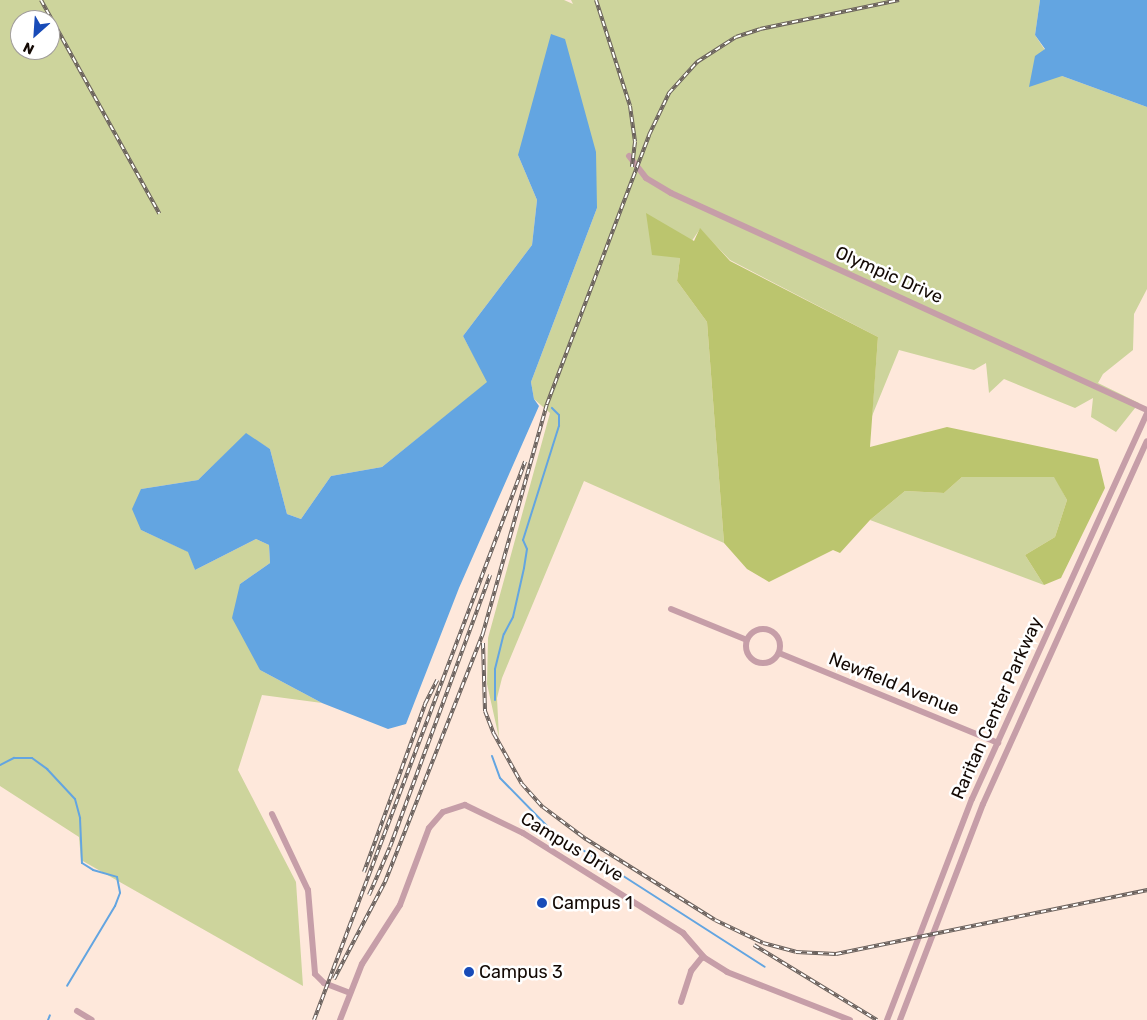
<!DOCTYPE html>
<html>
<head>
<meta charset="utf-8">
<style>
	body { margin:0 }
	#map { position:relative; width:1147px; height:1020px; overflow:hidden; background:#fcf5f2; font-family:Rubik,sans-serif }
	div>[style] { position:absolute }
	.industrial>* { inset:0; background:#fee8db }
	.green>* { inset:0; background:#cdd49c }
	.forest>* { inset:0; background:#bbc56e }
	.water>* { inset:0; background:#63a5e1 }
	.stream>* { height:2px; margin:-1px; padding:0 1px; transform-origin:1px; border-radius:1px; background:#63a5e1 }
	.street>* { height:6px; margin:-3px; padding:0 3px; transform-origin:3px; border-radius:3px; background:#c69ea8 }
	.street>.ring { margin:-3px; padding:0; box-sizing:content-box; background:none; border:6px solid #c69ea8; border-radius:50% }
	.rail>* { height:4px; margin-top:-2px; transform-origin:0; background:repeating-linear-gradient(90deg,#fff 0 5.5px,#6a615d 0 11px); box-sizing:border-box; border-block:1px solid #6a615d }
	.dots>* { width:14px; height:14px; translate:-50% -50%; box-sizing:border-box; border:2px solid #fff; border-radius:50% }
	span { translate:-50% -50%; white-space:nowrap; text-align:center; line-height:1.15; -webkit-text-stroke:5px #fff; paint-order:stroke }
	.street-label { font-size:18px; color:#130904 }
	.poi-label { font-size:18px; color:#130904 }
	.left { translate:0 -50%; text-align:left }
	.north { position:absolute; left:10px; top:10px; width:50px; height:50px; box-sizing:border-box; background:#fff; border:1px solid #a19d9b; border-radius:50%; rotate:206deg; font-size:14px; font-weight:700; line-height:20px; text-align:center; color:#130904 }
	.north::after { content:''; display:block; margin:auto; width:18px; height:22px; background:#184bb8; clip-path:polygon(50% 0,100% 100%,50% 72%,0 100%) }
</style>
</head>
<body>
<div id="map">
	<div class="industrial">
		<i style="clip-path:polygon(evenodd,0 0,1147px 0,1147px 1020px,0 1020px,0 0,20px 20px,50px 20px,50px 50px,20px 50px,20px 20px)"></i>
	</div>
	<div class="green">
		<i style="clip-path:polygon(evenodd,0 0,564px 0,573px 4px,571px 0,1040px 0,1035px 35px,1062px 76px,1147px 107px,1147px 289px,1134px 314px,1133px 350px,1103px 374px,1098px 383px,1139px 403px,1116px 432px,1091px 417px,1093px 398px,1075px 408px,1004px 379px,989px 393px,986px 363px,974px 370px,899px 350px,872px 416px,878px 337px,730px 260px,700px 229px,680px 258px,677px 281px,707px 322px,724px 543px,584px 481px,502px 678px,497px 698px,499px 738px,487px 684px,488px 638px,550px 413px,534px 399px,531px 382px,597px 208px,518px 155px,537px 200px,532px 245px,463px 336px,488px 382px,382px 467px,331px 476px,301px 519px,287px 514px,270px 449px,246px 434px,198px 480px,141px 489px,141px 530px,189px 552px,195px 570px,256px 539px,269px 545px,270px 563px,240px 584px,260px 670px,322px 703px,262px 695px,238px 770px,296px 882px,303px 986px,81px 860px,79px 837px,0 786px,0 0,20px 20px,50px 20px,50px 50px,20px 50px,20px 20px)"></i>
		<i style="clip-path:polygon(962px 477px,1055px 477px,1067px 500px,1055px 537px,1025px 555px,1044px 585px,870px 520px,905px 491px,944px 493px)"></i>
	</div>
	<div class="forest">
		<i style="clip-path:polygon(646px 213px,694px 241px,700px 228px,730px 261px,878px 337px,870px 447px,947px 427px,1098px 459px,1105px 488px,1061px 578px,1044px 585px,1025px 555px,1055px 537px,1067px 500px,1054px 477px,962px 477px,944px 493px,905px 491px,870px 520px,840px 553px,833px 550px,769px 582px,747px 569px,724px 543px,707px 322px,677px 281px,680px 258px,652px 255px)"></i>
	</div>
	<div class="water">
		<i style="clip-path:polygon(1040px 0,1147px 0,1147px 107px,1062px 76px,1029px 87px,1035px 56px,1045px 49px,1035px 35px)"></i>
		<i style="clip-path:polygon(551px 34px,565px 39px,596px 152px,597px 208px,531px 382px,534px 399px,539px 406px,459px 588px,406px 724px,388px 729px,322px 703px,260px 670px,232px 618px,240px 584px,270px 563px,269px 545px,256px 539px,195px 570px,188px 552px,141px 530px,132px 509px,141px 489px,198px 480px,246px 433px,270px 449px,287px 514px,301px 519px,331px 476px,382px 467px,487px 382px,463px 336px,532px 245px,537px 200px,518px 155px)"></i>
	</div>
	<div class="stream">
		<i style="left:495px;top:700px;width:31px;rotate:-90deg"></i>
		<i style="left:495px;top:669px;width:36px;rotate:-76deg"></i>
		<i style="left:504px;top:634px;width:19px;rotate:-62deg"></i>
		<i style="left:513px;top:617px;width:50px;rotate:-77.3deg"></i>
		<i style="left:524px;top:568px;width:19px;rotate:-81deg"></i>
		<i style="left:527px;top:549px;width:10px;rotate:-114deg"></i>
		<i style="left:523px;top:540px;width:120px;rotate:-72.5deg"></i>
		<i style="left:559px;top:426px;width:11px;rotate:-90deg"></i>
		<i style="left:559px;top:415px;width:10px;rotate:-135deg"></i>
		<i style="left:492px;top:756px;width:23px;rotate:70deg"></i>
		<i style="left:500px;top:778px;width:71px;rotate:45.6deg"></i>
		<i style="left:550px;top:829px;width:255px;rotate:32.7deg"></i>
		<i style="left:0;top:765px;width:16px;rotate:-27deg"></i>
		<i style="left:14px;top:758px;width:18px"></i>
		<i style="left:32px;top:758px;width:19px;rotate:36deg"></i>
		<i style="left:47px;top:769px;width:41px;rotate:47deg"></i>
		<i style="left:75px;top:799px;width:20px;rotate:75deg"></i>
		<i style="left:80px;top:818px;width:45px;rotate:87.5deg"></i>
		<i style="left:82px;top:863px;width:13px;rotate:32deg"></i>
		<i style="left:93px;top:870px;width:25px;rotate:16deg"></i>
		<i style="left:117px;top:877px;width:16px;rotate:79deg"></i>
		<i style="left:120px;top:893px;width:14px;rotate:111deg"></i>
		<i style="left:115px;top:906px;width:93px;rotate:121deg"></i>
		<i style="left:48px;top:1020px;width:5px;rotate:-68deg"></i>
	</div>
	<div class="street">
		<i style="left:629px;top:156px;width:28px;rotate:52deg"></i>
		<i style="left:646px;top:178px;width:29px;rotate:31deg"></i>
		<i style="left:671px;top:193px;width:523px;rotate:24.51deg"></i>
		<i style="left:671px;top:609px;width:82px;rotate:22.2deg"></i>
		<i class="ring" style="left:746px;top:629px;width:28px;height:28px"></i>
		<i style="left:779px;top:653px;width:237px;rotate:22.3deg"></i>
		<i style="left:272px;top:814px;width:84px;rotate:64.7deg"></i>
		<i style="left:308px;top:890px;width:84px;rotate:85.2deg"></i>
		<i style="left:315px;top:974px;width:13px;rotate:45deg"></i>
		<i style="left:324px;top:983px;width:28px;rotate:21deg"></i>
		<i style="left:681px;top:1002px;width:33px;rotate:-72deg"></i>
		<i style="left:691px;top:971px;width:19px;rotate:-51deg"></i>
		<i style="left:77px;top:1011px;width:17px;rotate:31deg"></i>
		<i style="left:340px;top:1020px;width:60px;rotate:-68.6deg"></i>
		<i style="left:362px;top:964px;width:70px;rotate:-57.2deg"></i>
		<i style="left:400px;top:905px;width:82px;rotate:-69.4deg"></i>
		<i style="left:429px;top:828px;width:21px;rotate:-49deg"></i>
		<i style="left:443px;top:812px;width:23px;rotate:-18deg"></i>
		<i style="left:465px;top:805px;width:64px;rotate:25.8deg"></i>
		<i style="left:523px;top:833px;width:189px;rotate:32deg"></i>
		<i style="left:683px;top:933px;width:33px;rotate:49deg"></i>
		<i style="left:705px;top:958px;width:26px;rotate:32deg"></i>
		<i style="left:727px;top:972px;width:132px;rotate:21.3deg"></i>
		<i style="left:887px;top:1020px;width:237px;rotate:-69deg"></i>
		<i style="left:972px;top:799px;width:424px;rotate:-65.6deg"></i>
		<i style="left:900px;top:1020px;width:231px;rotate:-69deg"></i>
		<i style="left:983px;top:804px;width:398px;rotate:-65.7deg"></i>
	</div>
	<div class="rail">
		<i style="left:41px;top:0;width:244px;rotate:61deg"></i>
		<i style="left:596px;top:0;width:111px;rotate:72.2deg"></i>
		<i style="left:630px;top:106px;width:36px;rotate:82deg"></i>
		<i style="left:635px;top:142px;width:25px;rotate:97deg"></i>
		<i style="left:483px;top:643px;width:68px;rotate:88.3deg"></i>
		<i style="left:485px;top:711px;width:25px;rotate:69deg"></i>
		<i style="left:494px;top:734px;width:57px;rotate:60.8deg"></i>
		<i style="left:522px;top:784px;width:31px;rotate:48deg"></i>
		<i style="left:543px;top:807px;width:54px;rotate:36.7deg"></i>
		<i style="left:586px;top:839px;width:152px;rotate:32.1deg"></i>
		<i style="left:715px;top:920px;width:53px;rotate:25.6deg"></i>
		<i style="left:763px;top:943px;width:34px;rotate:15deg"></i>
		<i style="left:796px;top:952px;width:40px;rotate:2.9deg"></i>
		<i style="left:836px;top:954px;width:318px;rotate:-11.6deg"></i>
		<i style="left:364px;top:872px;width:179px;rotate:-70deg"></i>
		<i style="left:425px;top:704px;width:27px;rotate:-63deg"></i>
		<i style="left:369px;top:895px;width:52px;rotate:-66.4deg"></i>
		<i style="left:390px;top:847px;width:290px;rotate:-69.8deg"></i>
		<i style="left:754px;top:945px;width:144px;rotate:31.4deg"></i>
		<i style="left:334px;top:979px;width:110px;rotate:-62.3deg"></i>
		<i style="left:385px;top:882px;width:268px;rotate:-68.5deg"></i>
		<i style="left:483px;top:633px;width:238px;rotate:-74.4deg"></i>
		<i style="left:547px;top:404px;width:288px;rotate:-69.2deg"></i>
		<i style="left:649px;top:135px;width:47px;rotate:-64.5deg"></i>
		<i style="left:669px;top:93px;width:42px;rotate:-47.9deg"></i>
		<i style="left:697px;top:62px;width:46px;rotate:-32.7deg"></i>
		<i style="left:736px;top:37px;width:25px;rotate:-18deg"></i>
		<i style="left:760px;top:29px;width:142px;rotate:-11.8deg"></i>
		<i style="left:314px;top:1020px;width:597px;rotate:-69.29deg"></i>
	</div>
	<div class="dots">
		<i style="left:542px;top:903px;background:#184bb8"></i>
		<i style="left:469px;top:972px;background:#184bb8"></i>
	</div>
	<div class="street-label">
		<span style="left:889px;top:275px;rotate:24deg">Olympic Drive</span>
		<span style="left:894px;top:684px;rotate:22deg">Newfield Avenue</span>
		<span style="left:997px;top:708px;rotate:-66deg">Raritan Center Parkway</span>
		<span style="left:572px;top:847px;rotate:31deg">Campus Drive</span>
	</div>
	<div class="poi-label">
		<span class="left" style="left:552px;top:903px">Campus 1</span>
		<span class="left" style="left:479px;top:972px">Campus 3</span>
	</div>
	<div class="north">N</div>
</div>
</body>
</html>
